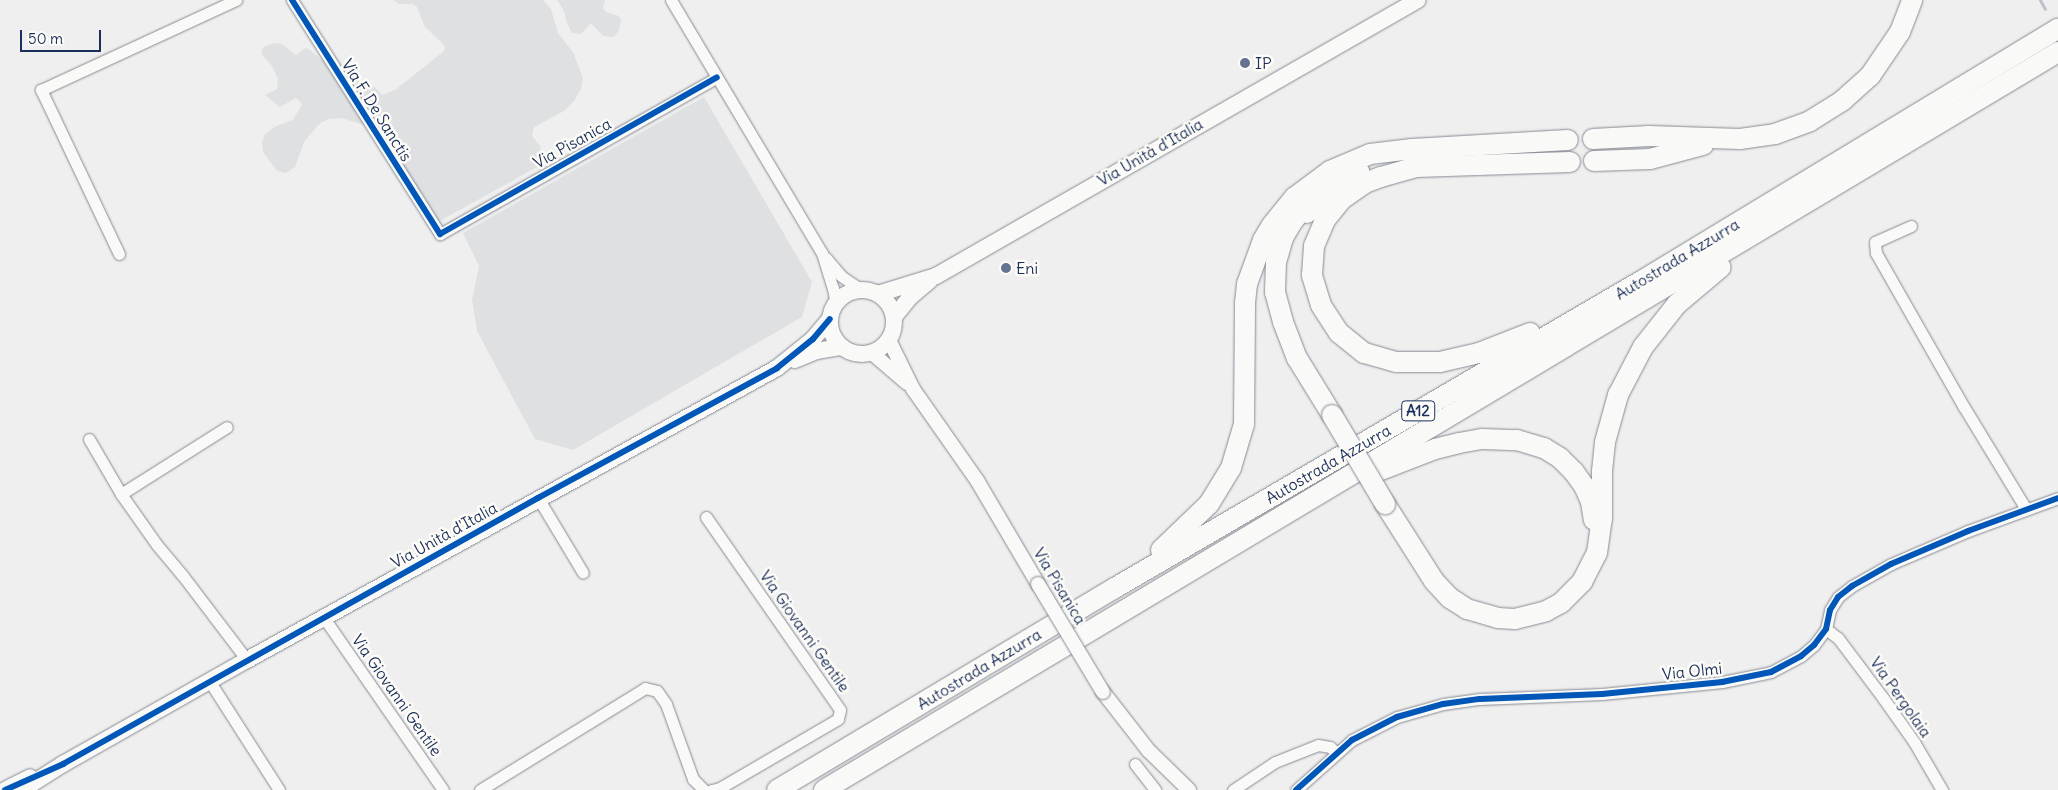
<!DOCTYPE html>
<html>
<head>
<meta charset="utf-8">
<style>
	body { margin:0 }
	#map { position:relative; width:2058px; height:790px; overflow:hidden; background:#efefef; font-family:Delius,sans-serif }
	div>[style] { position:absolute }
	.green>* { inset:0; background:#dee0e2 }
	.stream>* { height:3px; margin:-1.5px; padding:0 1.5px; transform-origin:1.5px; border-radius:1.5px; background:#bdc1cc }
	.roads { filter:drop-shadow(0 0 1px #868a93) drop-shadow(0 0 1px #868a93) }
	.minor>* { height:11px; margin:-5.5px; padding:0 5.5px; transform-origin:5.5px; border-radius:5.5px; background:#f9f9f8 }
	.tertiary>* { height:14px; margin:-7px; padding:0 7px; transform-origin:7px; border-radius:7px; background:#f9f9f8 }
	.secondary>* { height:16px; margin:-8px; padding:0 8px; transform-origin:8px; border-radius:8px; background:#f9f9f8 }
	.secondary>.ring { margin:-8px; padding:0; box-sizing:content-box; background:none; border:16px solid #f9f9f8; border-radius:50% }
	.motorway>* { height:20px; margin:-10px; padding:0 10px; transform-origin:10px; border-radius:10px; background:#f9f9f8 }
	.bridges { filter:drop-shadow(0 0 1px #868a93) drop-shadow(0 0 1px #868a93) }
	.tertiary-bridge>* { height:14px; margin:-7px; padding:0 7px; transform-origin:7px; border-radius:7px; background:#f9f9f8 }
	.motorway-bridge>* { height:20px; margin:-10px; padding:0 10px; transform-origin:10px; border-radius:10px; background:#f9f9f8 }
	.cycleway>* { height:6px; margin:-3px; padding:0 3px; transform-origin:3px; border-radius:3px; background:#0057b8 }
	.dots>* { width:14px; height:14px; translate:-50% -50%; box-sizing:border-box; border:2px solid #fdfcf7; border-radius:50% }
	span { translate:-50% -50%; white-space:nowrap; text-align:center; line-height:1.15; -webkit-text-stroke:5px #fdfcf7; paint-order:stroke }
	.shield-label span { padding:1px 4px; background:#fdfcf7; border:1px solid; border-radius:4px; -webkit-text-stroke-width:0 }
	.shield-label { font-size:15px; color:#1b2f5e; font-weight:700 }
	.poi-label { font-size:16px; color:#1b2f5e }
	.left { translate:0 -50%; text-align:left }
	.street-label { font-size:16px; color:#1b2f5e }
	.scale { position:absolute; left:20px; top:30px; width:81px; height:22px; box-sizing:border-box; border:2px solid #1b2f5e; border-top:0; padding-left:6px; font-size:15px; line-height:18px; white-space:nowrap; color:#1b2f5e; -webkit-text-stroke:4px #fdfcf7; paint-order:stroke }
</style>
</head>
<body>
<div id="map">
	<div class="green">
		<i style="clip-path:polygon(393px 0,543px 0,551px 9px,558px 33px,573px 52px,583px 78px,581px 89px,574px 101px,564px 111px,534px 127px,532px 136px,541px 147px,537px 167px,440px 221px,433px 215px,425px 198px,408px 179px,394px 152px,393px 137px,390px 133px,381px 135px,370px 127px,342px 118px,328px 119px,319px 124px,304px 142px,295px 167px,286px 173px,277px 171px,263px 152px,262px 143px,265px 134px,276px 126px,293px 120px,302px 104px,296px 98px,280px 107px,265px 95px,277px 89px,278px 79px,272px 66px,262px 55px,262px 50px,265px 46px,274px 43px,282px 44px,296px 55px,305px 48px,309px 49px,320px 59px,342px 66px,358px 80px,376px 88px,382px 95px,395px 90px,444px 51px,445px 47px,442px 43px,425px 27px,417px 7px,413px 4px,399px 4px)"></i>
		<i style="clip-path:polygon(557px 0,605px 0,603px 8px,606px 12px,619px 16px,621px 20px,619px 31px,613px 37px,603px 36px,591px 23px,581px 34px,572px 33px,566px 20px,564px 11px)"></i>
		<i style="clip-path:polygon(704px 97px,812px 282px,802px 317px,573px 450px,535px 439px,477px 331px,472px 300px,479px 266px,463px 233px)"></i>
	</div>
	<div class="stream">
		<i style="left:2040px;top:0;width:10px;rotate:61deg"></i>
	</div>
	<div class="roads">
		<div class="minor">
			<i style="left:292px;top:0;width:277px;rotate:57.7deg"></i>
			<i style="left:440px;top:234px;width:318px;rotate:-29.5deg"></i>
			<i style="left:671px;top:0;width:295px;rotate:59.2deg"></i>
			<i style="left:822px;top:253px;width:37px;rotate:73deg"></i>
			<i style="left:833px;top:288px;width:17px;rotate:80deg"></i>
			<i style="left:1911px;top:226px;width:39px;rotate:156deg"></i>
			<i style="left:1875px;top:242px;width:11px;rotate:85deg"></i>
			<i style="left:1876px;top:253px;width:177px;rotate:60.3deg"></i>
			<i style="left:1964px;top:407px;width:119px;rotate:58.7deg"></i>
			<i style="left:119px;top:254px;width:182px;rotate:-115.4deg"></i>
			<i style="left:41px;top:90px;width:215px;rotate:-24.8deg"></i>
			<i style="left:826px;top:258px;width:23px;rotate:50deg"></i>
			<i style="left:841px;top:276px;width:25px;rotate:34deg"></i>
			<i style="left:89px;top:439px;width:64px;rotate:59.8deg"></i>
			<i style="left:121px;top:494px;width:62px;rotate:54.8deg"></i>
			<i style="left:157px;top:545px;width:40px;rotate:50deg"></i>
			<i style="left:183px;top:576px;width:106px;rotate:52.7deg"></i>
			<i style="left:121px;top:494px;width:125px;rotate:-32.3deg"></i>
			<i style="left:538px;top:498px;width:87px;rotate:59deg"></i>
			<i style="left:706px;top:517px;width:235px;rotate:55.2deg"></i>
			<i style="left:840px;top:710px;width:9px;rotate:103deg"></i>
			<i style="left:838px;top:719px;width:137px;rotate:149.7deg"></i>
			<i style="left:720px;top:788px;width:9px;rotate:167deg"></i>
			<i style="left:324px;top:618px;width:209px;rotate:55.3deg"></i>
			<i style="left:1826px;top:629px;width:15px;rotate:37deg"></i>
			<i style="left:1838px;top:638px;width:75px;rotate:53.1deg"></i>
			<i style="left:1883px;top:698px;width:54px;rotate:54.8deg"></i>
			<i style="left:1914px;top:742px;width:56px;rotate:59.7deg"></i>
			<i style="left:210px;top:682px;width:128px;rotate:57.4deg"></i>
			<i style="left:1135px;top:764px;width:33px;rotate:52deg"></i>
			<i style="left:480px;top:790px;width:194px;rotate:-31.7deg"></i>
			<i style="left:645px;top:688px;width:12px;rotate:14deg"></i>
			<i style="left:657px;top:691px;width:16px;rotate:55deg"></i>
			<i style="left:666px;top:704px;width:80px;rotate:70.2deg"></i>
			<i style="left:693px;top:779px;width:16px;rotate:45deg"></i>
			<i style="left:1233px;top:790px;width:50px;rotate:-33.7deg"></i>
			<i style="left:1275px;top:762px;width:46px;rotate:-21.6deg"></i>
			<i style="left:1318px;top:745px;width:12px;rotate:9deg"></i>
			<i style="left:1330px;top:747px;width:9px;rotate:41deg"></i>
			<i style="left:1296px;top:790px;width:75px;rotate:-41.8deg"></i>
			<i style="left:1352px;top:740px;width:51px;rotate:-27.1deg"></i>
			<i style="left:1397px;top:717px;width:48px;rotate:-15.8deg"></i>
			<i style="left:1443px;top:704px;width:37px;rotate:-8deg"></i>
			<i style="left:1480px;top:699px;width:122px;rotate:-2.3deg"></i>
			<i style="left:1602px;top:694px;width:121px;rotate:-5.7deg"></i>
			<i style="left:1722px;top:682px;width:50px;rotate:-11.5deg"></i>
			<i style="left:1771px;top:672px;width:34px;rotate:-28deg"></i>
			<i style="left:1801px;top:656px;width:17px;rotate:-40deg"></i>
			<i style="left:1814px;top:645px;width:20px;rotate:-53deg"></i>
			<i style="left:1826px;top:629px;width:19px;rotate:-78deg"></i>
			<i style="left:1830px;top:610px;width:15px;rotate:-58deg"></i>
			<i style="left:1838px;top:597px;width:18px;rotate:-38deg"></i>
			<i style="left:1852px;top:586px;width:45px;rotate:-29.4deg"></i>
			<i style="left:1891px;top:564px;width:84px;rotate:-23.2deg"></i>
			<i style="left:1968px;top:531px;width:96px;rotate:-20.1deg"></i>
		</div>
		<div class="tertiary">
			<i style="left:889px;top:340px;width:55px;rotate:63.9deg"></i>
			<i style="left:913px;top:389px;width:113px;rotate:55deg"></i>
			<i style="left:978px;top:482px;width:118px;rotate:59.5deg"></i>
			<i style="left:872px;top:353px;width:46px;rotate:40.6deg"></i>
			<i style="left:1103px;top:692px;width:75px;rotate:52.1deg"></i>
			<i style="left:1149px;top:751px;width:56px;rotate:44.3deg"></i>
		</div>
		<div class="secondary">
			<i class="ring" style="left:830px;top:290px;width:48px;height:48px"></i>
			<i style="left:878px;top:294px;width:61px;rotate:-17.2deg"></i>
			<i style="left:936px;top:276px;width:555px;rotate:-29.8deg"></i>
			<i style="left:894px;top:317px;width:26px;rotate:-51deg"></i>
			<i style="left:910px;top:297px;width:26px;rotate:-40deg"></i>
			<i style="left:795px;top:360px;width:23px;rotate:-23deg"></i>
			<i style="left:816px;top:351px;width:26px;rotate:-9deg"></i>
			<i style="left:5px;top:790px;width:28px;rotate:-27deg"></i>
			<i style="left:22px;top:790px;width:49px;rotate:-32.4deg"></i>
			<i style="left:63px;top:764px;width:211px;rotate:-29.5deg"></i>
			<i style="left:247px;top:660px;width:605px;rotate:-28.85deg"></i>
			<i style="left:777px;top:368px;width:46px;rotate:-38.9deg"></i>
			<i style="left:813px;top:339px;width:26px;rotate:-50deg"></i>
		</div>
		<div class="motorway">
			<i style="left:1593px;top:139px;width:56px;rotate:-3.1deg"></i>
			<i style="left:1649px;top:136px;width:91px;rotate:1.9deg"></i>
			<i style="left:1740px;top:139px;width:35px;rotate:-8deg"></i>
			<i style="left:1775px;top:134px;width:37px;rotate:-20deg"></i>
			<i style="left:1810px;top:121px;width:38px;rotate:-32deg"></i>
			<i style="left:1842px;top:101px;width:38px;rotate:-42deg"></i>
			<i style="left:1870px;top:76px;width:53px;rotate:-55.7deg"></i>
			<i style="left:1900px;top:32px;width:34px;rotate:-69deg"></i>
			<i style="left:1594px;top:161px;width:56px;rotate:-2deg"></i>
			<i style="left:1650px;top:159px;width:55px;rotate:-14.8deg"></i>
			<i style="left:1311px;top:198px;width:33px;rotate:128deg"></i>
			<i style="left:1291px;top:224px;width:16px;rotate:120deg"></i>
			<i style="left:1283px;top:238px;width:25px;rotate:106deg"></i>
			<i style="left:1276px;top:262px;width:30px;rotate:92deg"></i>
			<i style="left:1275px;top:292px;width:31px;rotate:75deg"></i>
			<i style="left:1283px;top:322px;width:39px;rotate:69deg"></i>
			<i style="left:1297px;top:358px;width:67px;rotate:58.4deg"></i>
			<i style="left:1307px;top:213px;width:42px;rotate:-45deg"></i>
			<i style="left:1337px;top:183px;width:25px;rotate:-26deg"></i>
			<i style="left:1530px;top:333px;width:55px;rotate:158.6deg"></i>
			<i style="left:1479px;top:353px;width:40px;rotate:167deg"></i>
			<i style="left:1440px;top:362px;width:44px;rotate:180deg"></i>
			<i style="left:1396px;top:362px;width:33px;rotate:-164deg"></i>
			<i style="left:1364px;top:353px;width:32px;rotate:-141deg"></i>
			<i style="left:1339px;top:333px;width:33px;rotate:-123deg"></i>
			<i style="left:1321px;top:305px;width:31px;rotate:-107deg"></i>
			<i style="left:1312px;top:275px;width:29px;rotate:-86deg"></i>
			<i style="left:1314px;top:246px;width:28px;rotate:-67deg"></i>
			<i style="left:1325px;top:220px;width:27px;rotate:-51deg"></i>
			<i style="left:1342px;top:199px;width:28px;rotate:-35deg"></i>
			<i style="left:1365px;top:183px;width:17px;rotate:-21deg"></i>
			<i style="left:1381px;top:177px;width:36px;rotate:-16deg"></i>
			<i style="left:1416px;top:167px;width:154px;rotate:-1.9deg"></i>
			<i style="left:1368px;top:475px;width:72px;rotate:-21.2deg"></i>
			<i style="left:1435px;top:449px;width:25px;rotate:-14deg"></i>
			<i style="left:1459px;top:443px;width:23px;rotate:-10deg"></i>
			<i style="left:1482px;top:439px;width:35px;rotate:2deg"></i>
			<i style="left:1517px;top:440px;width:28px;rotate:17deg"></i>
			<i style="left:1544px;top:448px;width:19px;rotate:32deg"></i>
			<i style="left:1560px;top:458px;width:20px;rotate:45deg"></i>
			<i style="left:1574px;top:472px;width:17px;rotate:54deg"></i>
			<i style="left:1584px;top:486px;width:17px;rotate:66deg"></i>
			<i style="left:1591px;top:502px;width:18px;rotate:81deg"></i>
			<i style="left:1385px;top:504px;width:91px;rotate:57.5deg"></i>
			<i style="left:1434px;top:581px;width:23px;rotate:47deg"></i>
			<i style="left:1450px;top:598px;width:20px;rotate:33deg"></i>
			<i style="left:1467px;top:609px;width:32px;rotate:16deg"></i>
			<i style="left:1498px;top:618px;width:17px;rotate:3deg"></i>
			<i style="left:1515px;top:619px;width:32px;rotate:-14deg"></i>
			<i style="left:1546px;top:611px;width:17px;rotate:-28deg"></i>
			<i style="left:1561px;top:603px;width:30px;rotate:-45deg"></i>
			<i style="left:1582px;top:582px;width:33px;rotate:-63deg"></i>
			<i style="left:1597px;top:553px;width:34px;rotate:-82deg"></i>
			<i style="left:1602px;top:519px;width:48px;rotate:-90deg"></i>
			<i style="left:1602px;top:471px;width:29px;rotate:-84deg"></i>
			<i style="left:1605px;top:442px;width:49px;rotate:-74.5deg"></i>
			<i style="left:1618px;top:395px;width:54px;rotate:-62.5deg"></i>
			<i style="left:1643px;top:347px;width:55px;rotate:-51.7deg"></i>
			<i style="left:1677px;top:304px;width:57px;rotate:-40.1deg"></i>
			<i style="left:1161px;top:550px;width:66px;rotate:-43.8deg"></i>
			<i style="left:1209px;top:504px;width:42px;rotate:-58.6deg"></i>
			<i style="left:1231px;top:468px;width:46px;rotate:-73.5deg"></i>
			<i style="left:1244px;top:424px;width:121px;rotate:-89.5deg"></i>
			<i style="left:1245px;top:303px;width:19px;rotate:-84deg"></i>
			<i style="left:1247px;top:284px;width:47px;rotate:-70deg"></i>
			<i style="left:1263px;top:240px;width:17px;rotate:-59deg"></i>
			<i style="left:1272px;top:225px;width:36px;rotate:-51deg"></i>
			<i style="left:1295px;top:197px;width:44px;rotate:-36.6deg"></i>
			<i style="left:1330px;top:171px;width:43px;rotate:-23deg"></i>
			<i style="left:1370px;top:154px;width:42px;rotate:-6.8deg"></i>
			<i style="left:1412px;top:149px;width:156px;rotate:-3.3deg"></i>
			<i style="left:777px;top:790px;width:392px;rotate:-30.9deg"></i>
			<i style="left:1113px;top:589px;width:613px;rotate:-30.24deg"></i>
			<i style="left:1643px;top:280px;width:485px;rotate:-31.2deg"></i>
			<i style="left:824px;top:790px;width:1438px;rotate:-30.88deg"></i>
		</div>
	</div>
	<div class="bridges">
		<div class="tertiary-bridge">
			<i style="left:1038px;top:584px;width:126px;rotate:59deg"></i>
		</div>
		<div class="motorway-bridge">
			<i style="left:1332px;top:415px;width:104px;rotate:59.2deg"></i>
		</div>
	</div>
	<div class="cycleway">
		<i style="left:292px;top:0;width:277px;rotate:57.7deg"></i>
		<i style="left:440px;top:234px;width:318px;rotate:-29.5deg"></i>
		<i style="left:5px;top:790px;width:64px;rotate:-24.1deg"></i>
		<i style="left:63px;top:764px;width:544px;rotate:-29.25deg"></i>
		<i style="left:538px;top:498px;width:272px;rotate:-28.5deg"></i>
		<i style="left:777px;top:368px;width:46px;rotate:-38.9deg"></i>
		<i style="left:813px;top:339px;width:26px;rotate:-50deg"></i>
		<i style="left:1296px;top:790px;width:75px;rotate:-41.8deg"></i>
		<i style="left:1352px;top:740px;width:51px;rotate:-27.1deg"></i>
		<i style="left:1397px;top:717px;width:48px;rotate:-15.8deg"></i>
		<i style="left:1443px;top:704px;width:37px;rotate:-8deg"></i>
		<i style="left:1480px;top:699px;width:122px;rotate:-2.3deg"></i>
		<i style="left:1602px;top:694px;width:121px;rotate:-5.7deg"></i>
		<i style="left:1722px;top:682px;width:50px;rotate:-11.5deg"></i>
		<i style="left:1771px;top:672px;width:34px;rotate:-28deg"></i>
		<i style="left:1801px;top:656px;width:17px;rotate:-40deg"></i>
		<i style="left:1814px;top:645px;width:20px;rotate:-53deg"></i>
		<i style="left:1826px;top:629px;width:19px;rotate:-78deg"></i>
		<i style="left:1830px;top:610px;width:15px;rotate:-58deg"></i>
		<i style="left:1838px;top:597px;width:18px;rotate:-38deg"></i>
		<i style="left:1852px;top:586px;width:45px;rotate:-29.4deg"></i>
		<i style="left:1891px;top:564px;width:84px;rotate:-23.2deg"></i>
		<i style="left:1968px;top:531px;width:96px;rotate:-20.1deg"></i>
	</div>
	<div class="dots">
		<i style="left:1245px;top:63px;background:#657291"></i>
		<i style="left:1006px;top:268px;background:#657291"></i>
	</div>
	<div class="shield-label">
		<span style="left:1418px;top:411px">A12</span>
	</div>
	<div class="poi-label">
		<span class="left" style="left:1255px;top:63px">IP</span>
		<span class="left" style="left:1016px;top:268px">Eni</span>
	</div>
	<div class="street-label">
		<span style="left:377px;top:110px;rotate:58deg">Via F. De Sanctis</span>
		<span style="left:572px;top:143px;rotate:-29deg">Via Pisanica</span>
		<span style="left:1150px;top:152px;rotate:-30deg">Via Unità d'Italia</span>
		<span style="left:1677px;top:259px;rotate:-31deg">Autostrada Azzurra</span>
		<span style="left:1328px;top:464px;rotate:-30deg">Autostrada Azzurra</span>
		<span style="left:444px;top:535px;rotate:-29deg">Via Unità d'Italia</span>
		<span style="left:1060px;top:586px;rotate:59deg">Via Pisanica</span>
		<span style="left:805px;top:631px;rotate:55deg">Via Giovanni Gentile</span>
		<span style="left:979px;top:669px;rotate:-31deg">Autostrada Azzurra</span>
		<span style="left:1692px;top:671px;rotate:-6deg">Via Olmi</span>
		<span style="left:397px;top:695px;rotate:55deg">Via Giovanni Gentile</span>
		<span style="left:1901px;top:697px;rotate:55deg">Via Pergolaia</span>
	</div>
	<div class="scale">50 m</div>
</div>
</body>
</html>
